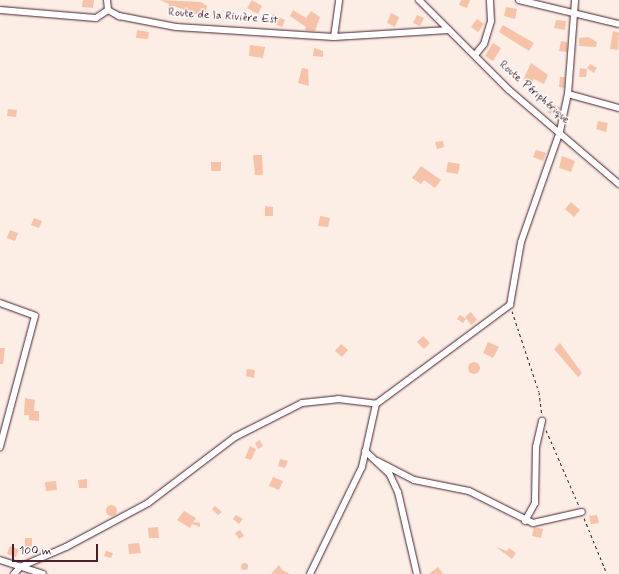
<!DOCTYPE html>
<html>
<head>
<meta charset="utf-8">
<style>
	body { margin:0 }
	#map { position:relative; width:619px; height:574px; overflow:hidden; background:#fcede5; font-family:Mynerve,sans-serif }
	div>[style] { position:absolute }
	.building>* { inset:0; background:#f6c2a8 }
	.round { border-radius:50% }
	.path>* { height:1px; margin-top:-0.5px; transform-origin:0; background:repeating-linear-gradient(90deg,#4a1f2b 0 3px,transparent 0 6px) }
	.roads { filter:drop-shadow(0 0 1px #4a1f2b) drop-shadow(0 0 1px #4a1f2b) }
	.street>* { height:6px; margin:-3px; padding:0 3px; transform-origin:3px; border-radius:3px; background:#fff }
	span { translate:-50% -50%; white-space:nowrap; text-align:center; line-height:1.15; -webkit-text-stroke:3px #fff; paint-order:stroke }
	.street-label { font-size:12px; color:#4a1f2b }
	.scale { position:absolute; left:12px; top:544px; width:86px; height:18px; box-sizing:border-box; border:2px solid #4a1f2b; border-top:0; padding-left:5px; font-size:12px; line-height:14px; white-space:nowrap; color:#4a1f2b; -webkit-text-stroke:3px #fff; paint-order:stroke }
</style>
</head>
<body>
<div id="map">
	<div class="building">
		<i style="clip-path:polygon(83px 0,94px 0,93px 8px,82px 7px)"></i>
		<i style="clip-path:polygon(160px 0,201px 2px,207px 6px,205px 18px,174px 6px,173px 10px,168px 9px,169px 4px)"></i>
		<i style="clip-path:polygon(252px 0,262px 6px,258px 14px,247px 8px)"></i>
		<i style="clip-path:polygon(461px 0,470px 0,467px 8px,459px 5px)"></i>
		<i style="clip-path:polygon(506px 7px,517px 9px,515px 19px,504px 16px)"></i>
		<i style="clip-path:polygon(293px 10px,306px 18px,311px 11px,320px 17px,315px 31px,305px 30px,306px 27px,290px 16px)"></i>
		<i style="clip-path:polygon(391px 13px,399px 17px,395px 27px,387px 23px)"></i>
		<i style="clip-path:polygon(273px 14px,285px 20px,282px 27px,270px 22px)"></i>
		<i style="clip-path:polygon(417px 15px,424px 18px,420px 26px,413px 23px)"></i>
		<i style="clip-path:polygon(477px 19px,484px 24px,478px 32px,471px 27px)"></i>
		<i style="clip-path:polygon(556px 20px,566px 21px,565px 30px,554px 28px)"></i>
		<i style="clip-path:polygon(503px 25px,534px 43px,529px 51px,499px 32px)"></i>
		<i style="clip-path:polygon(137px 30px,149px 32px,148px 39px,136px 38px)"></i>
		<i style="clip-path:polygon(613px 31px,619px 33px,618px 50px,610px 49px)"></i>
		<i style="clip-path:polygon(588px 37px,597px 42px,596px 47px,579px 46px,579px 38px)"></i>
		<i style="clip-path:polygon(561px 41px,567px 42px,567px 52px,559px 51px)"></i>
		<i style="clip-path:polygon(493px 43px,501px 48px,493px 61px,485px 56px)"></i>
		<i style="clip-path:polygon(250px 45px,265px 47px,263px 58px,249px 56px)"></i>
		<i style="clip-path:polygon(314px 48px,323px 51px,323px 57px,313px 56px)"></i>
		<i style="clip-path:polygon(531px 63px,548px 75px,544px 84px,534px 79px,531px 84px,523px 80px)"></i>
		<i style="clip-path:polygon(590px 64px,597px 68px,594px 73px,587px 68px)"></i>
		<i style="clip-path:polygon(302px 68px,308px 69px,309px 86px,298px 83px)"></i>
		<i style="clip-path:polygon(580px 68px,587px 69px,586px 77px,579px 77px)"></i>
		<i style="clip-path:polygon(560px 77px,565px 77px,564px 88px,559px 87px)"></i>
		<i style="clip-path:polygon(550px 104px,560px 107px,558px 116px,548px 113px)"></i>
		<i style="clip-path:polygon(8px 109px,17px 110px,16px 117px,7px 116px)"></i>
		<i style="clip-path:polygon(598px 121px,608px 123px,606px 132px,596px 129px)"></i>
		<i style="clip-path:polygon(443px 141px,444px 147px,437px 149px,435px 142px)"></i>
		<i style="clip-path:polygon(536px 150px,546px 153px,543px 161px,533px 157px)"></i>
		<i style="clip-path:polygon(253px 155px,262px 155px,263px 175px,255px 175px)"></i>
		<i style="clip-path:polygon(562px 156px,575px 161px,571px 172px,559px 168px)"></i>
		<i style="clip-path:polygon(211px 162px,221px 162px,221px 171px,211px 171px)"></i>
		<i style="clip-path:polygon(448px 162px,460px 164px,458px 174px,446px 172px)"></i>
		<i style="clip-path:polygon(421px 166px,441px 180px,435px 188px,424px 180px,421px 184px,412px 178px)"></i>
		<i style="clip-path:polygon(571px 202px,580px 210px,574px 217px,565px 209px)"></i>
		<i style="clip-path:polygon(265px 206px,273px 207px,273px 216px,265px 216px)"></i>
		<i style="clip-path:polygon(320px 216px,330px 218px,328px 227px,318px 226px)"></i>
		<i style="clip-path:polygon(34px 218px,42px 221px,39px 228px,31px 225px)"></i>
		<i style="clip-path:polygon(10px 230px,18px 233px,15px 241px,7px 238px)"></i>
		<i style="clip-path:polygon(471px 312px,477px 320px,471px 325px,465px 317px)"></i>
		<i style="clip-path:polygon(460px 315px,466px 319px,463px 323px,457px 319px)"></i>
		<i style="clip-path:polygon(423px 336px,430px 343px,424px 349px,417px 342px)"></i>
		<i style="clip-path:polygon(488px 342px,499px 347px,493px 358px,483px 353px)"></i>
		<i style="clip-path:polygon(560px 343px,582px 373px,578px 377px,554px 349px)"></i>
		<i style="clip-path:polygon(341px 344px,348px 350px,342px 357px,335px 351px)"></i>
		<i style="clip-path:polygon(0 348px,5px 348px,3px 364px,0 364px)"></i>
		<i class="round" style="left:468px;top:362px;width:12px;height:12px"></i>
		<i style="clip-path:polygon(247px 369px,255px 370px,254px 378px,246px 376px)"></i>
		<i style="clip-path:polygon(25px 398px,35px 400px,34px 411px,39px 411px,39px 421px,29px 420px,29px 415px,24px 415px)"></i>
		<i style="clip-path:polygon(260px 440px,263px 446px,258px 449px,255px 443px)"></i>
		<i style="clip-path:polygon(250px 446px,256px 449px,251px 460px,245px 458px)"></i>
		<i style="clip-path:polygon(280px 459px,288px 461px,285px 468px,278px 466px)"></i>
		<i style="clip-path:polygon(273px 477px,283px 481px,279px 490px,269px 486px)"></i>
		<i style="clip-path:polygon(87px 479px,87px 488px,79px 488px,78px 480px)"></i>
		<i style="clip-path:polygon(56px 481px,57px 490px,46px 491px,45px 482px)"></i>
		<i class="round" style="left:105.5px;top:504.5px;width:11px;height:11px"></i>
		<i style="clip-path:polygon(215px 506px,222px 512px,218px 515px,212px 509px)"></i>
		<i style="clip-path:polygon(184px 511px,196px 518px,193px 522px,200px 523px,200px 527px,192px 524px,190px 528px,177px 520px)"></i>
		<i style="clip-path:polygon(236px 515px,243px 519px,239px 524px,233px 519px)"></i>
		<i style="clip-path:polygon(597px 515px,599px 523px,591px 524px,589px 516px)"></i>
		<i style="clip-path:polygon(158px 527px,159px 538px,149px 538px,148px 528px)"></i>
		<i style="clip-path:polygon(534px 527px,543px 529px,541px 538px,532px 536px)"></i>
		<i style="clip-path:polygon(240px 530px,244px 536px,239px 539px,235px 533px)"></i>
		<i style="clip-path:polygon(25px 538px,32px 538px,32px 546px,25px 547px)"></i>
		<i style="clip-path:polygon(139px 543px,141px 553px,129px 554px,128px 544px)"></i>
		<i style="clip-path:polygon(10px 546px,19px 549px,16px 557px,7px 554px)"></i>
		<i style="clip-path:polygon(496px 547px,507px 551px,509px 548px,516px 553px,512px 559px)"></i>
		<i style="clip-path:polygon(106px 551px,113px 553px,111px 558px,104px 556px)"></i>
		<i class="round" style="left:240.5px;top:562.5px;width:7px;height:7px"></i>
		<i style="clip-path:polygon(279px 565px,282px 570px,290px 574px,271px 574px)"></i>
		<i style="clip-path:polygon(438px 567px,443px 574px,429px 574px)"></i>
	</div>
	<div class="path">
		<i style="left:512px;top:311px;width:85px;rotate:71.6deg"></i>
		<i style="left:539px;top:392px;width:23px;rotate:83deg"></i>
		<i style="left:546px;top:430px;width:83px;rotate:66.5deg"></i>
		<i style="left:584px;top:518px;width:61px;rotate:67.7deg"></i>
	</div>
	<div class="roads">
		<div class="street">
			<i style="left:107px;top:0;width:10px;rotate:84deg"></i>
			<i style="left:419px;top:0;width:127px;rotate:45deg"></i>
			<i style="left:509px;top:90px;width:145px;rotate:40.5deg"></i>
			<i style="left:519px;top:0;width:103px;rotate:13.5deg"></i>
			<i style="left:0;top:10px;width:96px;rotate:4.8deg"></i>
			<i style="left:96px;top:18px;width:14px;rotate:-34deg"></i>
			<i style="left:108px;top:10px;width:13px;rotate:29deg"></i>
			<i style="left:119px;top:16px;width:58px;rotate:10.9deg"></i>
			<i style="left:176px;top:27px;width:158px;rotate:3.6deg"></i>
			<i style="left:334px;top:37px;width:115px;rotate:-3.5deg"></i>
			<i style="left:334px;top:37px;width:37px;rotate:-82deg"></i>
			<i style="left:475px;top:55px;width:14px;rotate:-51deg"></i>
			<i style="left:484px;top:44px;width:24px;rotate:-73deg"></i>
			<i style="left:491px;top:21px;width:21px;rotate:-93deg"></i>
			<i style="left:568px;top:94px;width:53px;rotate:15.4deg"></i>
			<i style="left:0;top:303px;width:37px;rotate:20deg"></i>
			<i style="left:35px;top:316px;width:136px;rotate:105deg"></i>
			<i style="left:365px;top:451px;width:33px;rotate:43deg"></i>
			<i style="left:389px;top:473px;width:21px;rotate:65deg"></i>
			<i style="left:398px;top:492px;width:84px;rotate:77deg"></i>
			<i style="left:377px;top:461px;width:42px;rotate:27.2deg"></i>
			<i style="left:414px;top:480px;width:56px;rotate:11.3deg"></i>
			<i style="left:469px;top:491px;width:72px;rotate:26.6deg"></i>
			<i style="left:533px;top:523px;width:50px;rotate:-12.7deg"></i>
			<i style="left:525px;top:521px;width:21px;rotate:-61deg"></i>
			<i style="left:535px;top:503px;width:56px;rotate:-89deg"></i>
			<i style="left:536px;top:447px;width:27px;rotate:-77deg"></i>
			<i style="left:0;top:560px;width:45px;rotate:18deg"></i>
			<i style="left:14px;top:574px;width:9px;rotate:-49deg"></i>
			<i style="left:20px;top:567px;width:50px;rotate:-23.5deg"></i>
			<i style="left:66px;top:547px;width:93px;rotate:-28.2deg"></i>
			<i style="left:148px;top:503px;width:109px;rotate:-37.2deg"></i>
			<i style="left:235px;top:437px;width:75px;rotate:-26.9deg"></i>
			<i style="left:302px;top:403px;width:36px;rotate:-6deg"></i>
			<i style="left:338px;top:399px;width:38px;rotate:7deg"></i>
			<i style="left:310px;top:574px;width:119px;rotate:-64.1deg"></i>
			<i style="left:362px;top:467px;width:65px;rotate:-77.5deg"></i>
			<i style="left:376px;top:404px;width:167px;rotate:-36.5deg"></i>
			<i style="left:510px;top:305px;width:64px;rotate:-80.1deg"></i>
			<i style="left:521px;top:242px;width:118px;rotate:-70.6deg"></i>
			<i style="left:560px;top:131px;width:38px;rotate:-78deg"></i>
			<i style="left:568px;top:94px;width:94px;rotate:-85.7deg"></i>
		</div>
	</div>
	<div class="street-label">
		<span style="left:223px;top:17px;rotate:4deg">Route de la Rivière Est</span>
		<span style="left:534px;top:93px;rotate:41deg">Route Périphérique</span>
	</div>
	<div class="scale">100 m</div>
</div>
</body>
</html>
